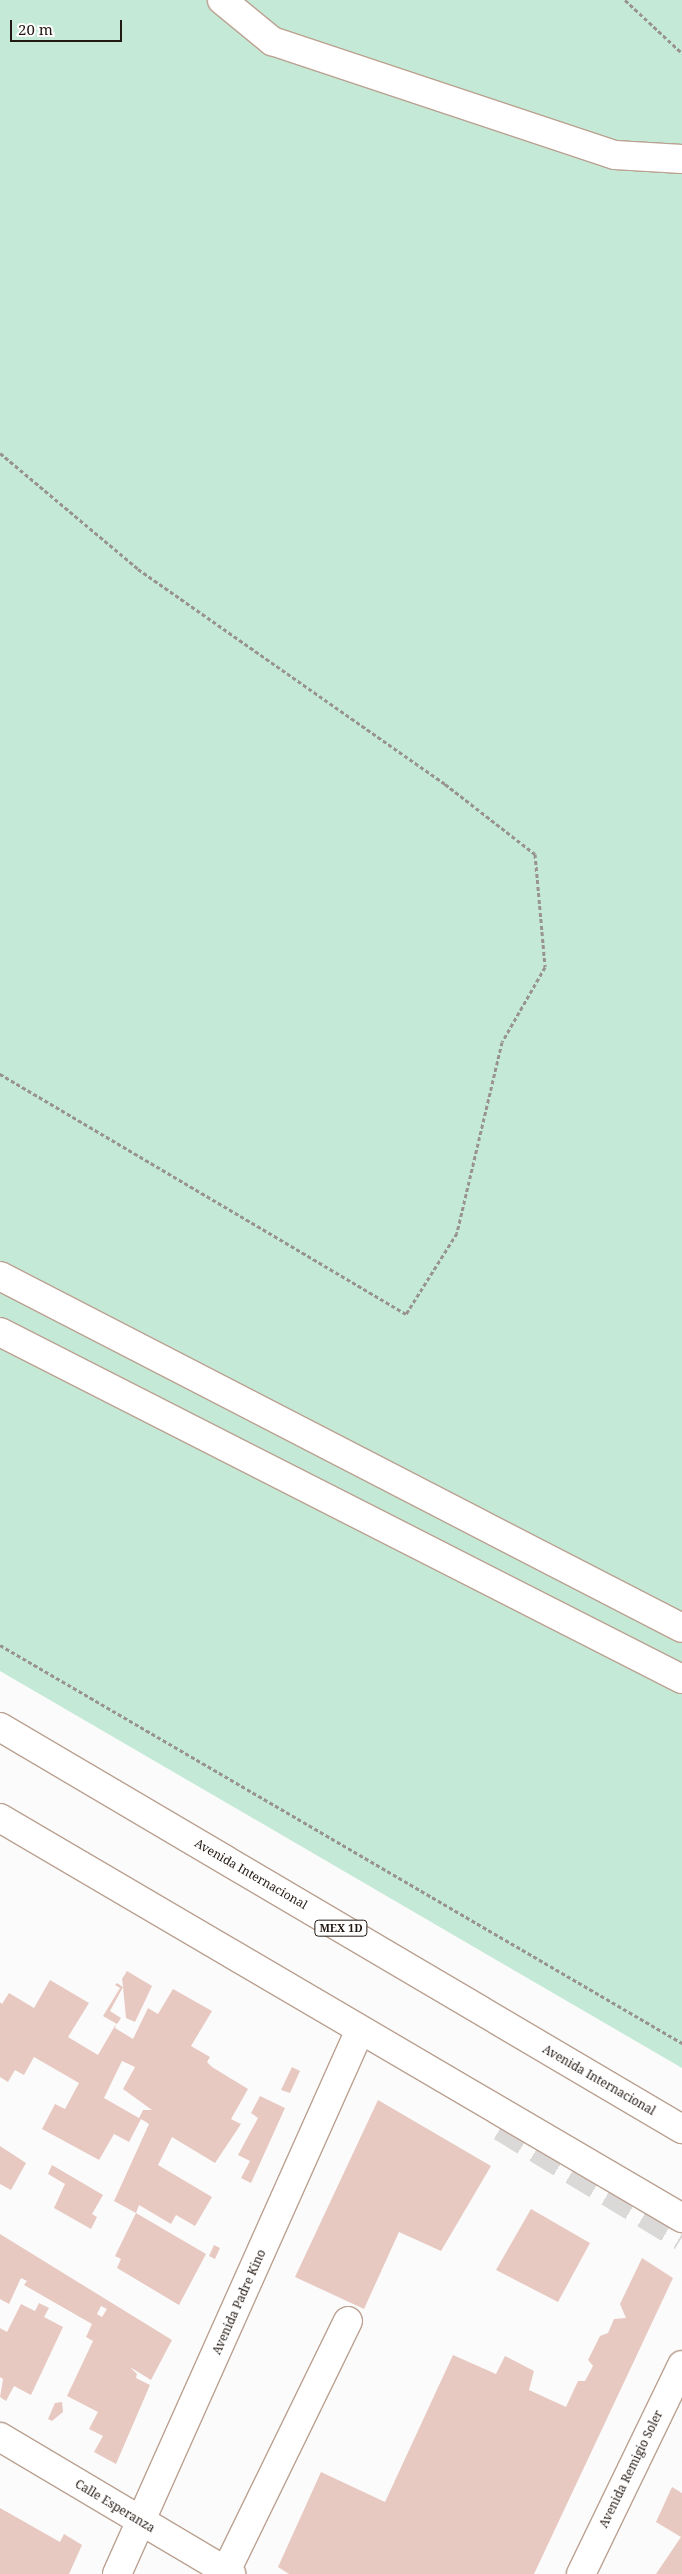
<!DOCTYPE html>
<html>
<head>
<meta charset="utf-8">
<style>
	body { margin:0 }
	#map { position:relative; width:682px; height:2574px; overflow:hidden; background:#fbfbfb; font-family:"Noto Serif",serif }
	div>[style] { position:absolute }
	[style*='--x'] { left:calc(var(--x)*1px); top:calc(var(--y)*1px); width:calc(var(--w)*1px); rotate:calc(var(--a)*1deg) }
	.green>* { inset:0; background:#c4ead7 }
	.building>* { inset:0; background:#e8c9c1 }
	.highway-tunnel>* { height:28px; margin-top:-14px; transform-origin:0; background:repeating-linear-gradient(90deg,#dbd9d8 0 28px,transparent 0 42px) }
	.path>* { height:3px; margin-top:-1.5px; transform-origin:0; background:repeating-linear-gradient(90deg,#989390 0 4px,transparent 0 6.5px) }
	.roads { filter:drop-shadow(1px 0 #bba191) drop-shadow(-1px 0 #bba191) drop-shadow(0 1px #bba191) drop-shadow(0 -1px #bba191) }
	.minor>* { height:28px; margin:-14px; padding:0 14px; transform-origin:14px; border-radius:14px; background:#fff }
	.highway>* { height:28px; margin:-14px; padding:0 14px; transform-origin:14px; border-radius:14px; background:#fff }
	span { translate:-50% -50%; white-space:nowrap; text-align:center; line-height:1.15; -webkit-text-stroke:4.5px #fff; paint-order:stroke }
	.shield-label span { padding:1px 4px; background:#fff; border:1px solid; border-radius:4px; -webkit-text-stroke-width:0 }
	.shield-label { font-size:11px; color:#231913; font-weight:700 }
	.street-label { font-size:12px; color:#231913 }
	.scale { position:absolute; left:10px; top:20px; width:112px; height:22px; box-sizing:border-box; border:2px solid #231913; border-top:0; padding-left:6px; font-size:15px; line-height:18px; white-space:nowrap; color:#231913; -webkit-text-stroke:4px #fff; paint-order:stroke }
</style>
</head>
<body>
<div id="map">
	<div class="green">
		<div style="clip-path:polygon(0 0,682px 0,682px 2068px,0 1671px)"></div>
	</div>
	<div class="building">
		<div style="clip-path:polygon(127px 1971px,152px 1986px,135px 2022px,126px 2018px,123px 1987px,110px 2011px,121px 2018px,117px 2024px,103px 2016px,120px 1988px,115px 1985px,117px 1983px,123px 1987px,122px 1979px)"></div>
		<div style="clip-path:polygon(evenodd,50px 1980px,89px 2003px,68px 2037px,98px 2055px,116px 2024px,115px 2028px,133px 2039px,148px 2008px,158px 2014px,173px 1989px,212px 2011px,191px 2046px,210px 2057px,207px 2062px,212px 2067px,248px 2089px,231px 2119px,241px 2124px,215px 2163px,172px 2137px,158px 2165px,212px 2197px,195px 2226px,176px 2215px,171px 2224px,139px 2205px,136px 2213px,114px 2201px,149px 2124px,141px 2119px,129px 2142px,114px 2134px,99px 2160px,42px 2129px,55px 2104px,65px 2109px,79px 2083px,34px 2057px,24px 2075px,15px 2070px,8px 2082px,0 2077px,0 2002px,2px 2004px,9px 1993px,34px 2008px,50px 1980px,122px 2061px,135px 2067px,123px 2089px,152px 2110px,143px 2110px,139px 2118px,104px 2098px,122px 2061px)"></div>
		<div style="clip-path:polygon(292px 2067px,300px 2071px,290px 2093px,281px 2090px)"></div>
		<div style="clip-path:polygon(260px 2096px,285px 2108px,251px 2183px,241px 2178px,250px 2161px,238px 2155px,258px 2118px,251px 2113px)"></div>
		<div style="clip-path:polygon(378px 2100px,491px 2166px,441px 2251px,399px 2232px,364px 2309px,295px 2277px)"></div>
		<div style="clip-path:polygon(0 2146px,26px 2163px,11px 2190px,0 2184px)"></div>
		<div style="clip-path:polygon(52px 2165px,103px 2195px,92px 2214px,97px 2217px,91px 2229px,54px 2208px,65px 2184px,48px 2174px)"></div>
		<div style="clip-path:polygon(531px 2209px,590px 2243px,558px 2302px,496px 2270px)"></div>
		<div style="clip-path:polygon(136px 2213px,206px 2254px,179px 2305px,117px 2268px,121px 2259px,115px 2256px)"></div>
		<div style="clip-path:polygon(evenodd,0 2234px,172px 2340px,151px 2380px,130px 2367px,137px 2374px,136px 2378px,150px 2385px,116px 2464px,94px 2452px,103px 2436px,89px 2429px,98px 2412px,67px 2396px,93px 2341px,86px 2337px,92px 2324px,24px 2285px,27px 2281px,21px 2278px,9px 2304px,0 2299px,0 2234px,101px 2306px,107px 2309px,102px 2317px,97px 2314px,101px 2306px)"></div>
		<div style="clip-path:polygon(214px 2245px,220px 2248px,215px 2259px,209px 2256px)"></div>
		<div style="clip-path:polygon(642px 2258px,673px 2278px,534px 2574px,289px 2574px,278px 2567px,321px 2472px,385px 2502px,453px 2355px,496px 2374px,505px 2356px,534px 2371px,529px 2390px,566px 2407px,578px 2381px,585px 2381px,593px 2366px,588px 2360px,600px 2336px,608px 2333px,614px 2319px,626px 2318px,620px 2304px)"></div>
		<div style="clip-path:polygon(39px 2303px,49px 2308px,44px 2317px,63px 2327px,31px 2395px,14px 2386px,6px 2401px,0 2397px,3px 2379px,0 2377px,0 2328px,7px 2332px,21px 2304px,35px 2311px)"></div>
		<div style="clip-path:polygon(62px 2402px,63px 2412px,52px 2421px,48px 2419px,55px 2403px)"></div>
		<div style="clip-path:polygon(672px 2487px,682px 2493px,682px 2574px,656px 2574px,681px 2537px,656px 2522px)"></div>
		<div style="clip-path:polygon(0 2508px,60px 2542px,64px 2534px,82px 2545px,69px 2574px,0 2574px)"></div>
	</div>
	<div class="highway-tunnel">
		<div style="--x:501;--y:2127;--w:212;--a:31.3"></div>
	</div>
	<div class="path">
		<div style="--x:625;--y:0;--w:78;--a:42.9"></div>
		<div style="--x:0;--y:453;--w:180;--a:40"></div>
		<div style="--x:138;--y:569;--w:375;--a:35"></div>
		<div style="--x:445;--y:784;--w:114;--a:37.9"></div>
		<div style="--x:535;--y:854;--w:113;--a:84.9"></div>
		<div style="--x:545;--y:967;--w:86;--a:119.8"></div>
		<div style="--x:502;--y:1042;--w:196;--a:103.3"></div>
		<div style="--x:457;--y:1233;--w:96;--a:122.2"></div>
		<div style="--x:406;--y:1314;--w:472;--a:-149.4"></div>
		<div style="--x:0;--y:1645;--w:790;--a:30.27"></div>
	</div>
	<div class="roads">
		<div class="minor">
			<div style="--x:222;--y:0;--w:65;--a:39.4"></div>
			<div style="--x:272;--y:41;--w:361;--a:18.4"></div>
			<div style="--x:615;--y:155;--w:67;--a:3.4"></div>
			<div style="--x:0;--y:1276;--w:767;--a:27.3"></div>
			<div style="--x:0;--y:1332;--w:765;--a:26.97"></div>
			<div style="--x:0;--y:2437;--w:269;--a:30.7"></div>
			<div style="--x:226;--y:2571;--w:278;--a:-64"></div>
			<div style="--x:117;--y:2574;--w:596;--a:-65.93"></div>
			<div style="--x:581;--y:2574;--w:232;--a:-64.2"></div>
		</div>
		<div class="highway">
			<div style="--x:0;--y:1727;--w:792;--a:30.52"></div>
			<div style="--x:0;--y:1818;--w:791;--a:30.39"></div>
		</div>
	</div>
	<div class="shield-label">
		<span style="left:341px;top:1928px">MEX 1D</span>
	</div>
	<div class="street-label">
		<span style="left:251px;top:1874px;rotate:30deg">Avenida Internacional</span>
		<span style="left:599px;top:2080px;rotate:30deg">Avenida Internacional</span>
		<span style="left:239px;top:2302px;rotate:-66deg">Avenida Padre Kino</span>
		<span style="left:631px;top:2469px;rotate:-64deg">Avenida Remigio Soler</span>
		<span style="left:115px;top:2506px;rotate:31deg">Calle Esperanza</span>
	</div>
	<div class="scale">20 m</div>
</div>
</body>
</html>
